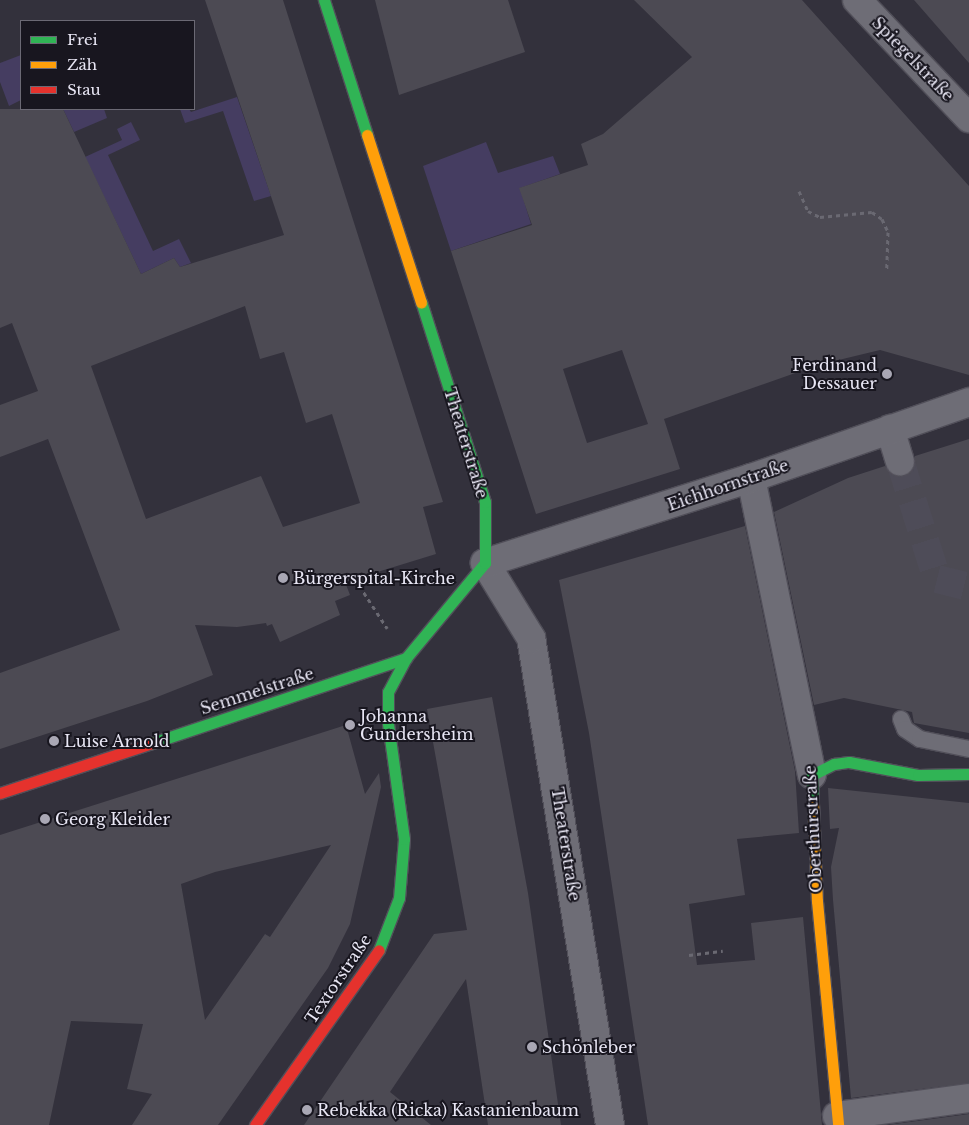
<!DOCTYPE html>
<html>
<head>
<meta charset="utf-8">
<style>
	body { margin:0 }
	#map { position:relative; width:969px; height:1125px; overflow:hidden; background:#33313c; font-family:"Libre Baskerville",serif }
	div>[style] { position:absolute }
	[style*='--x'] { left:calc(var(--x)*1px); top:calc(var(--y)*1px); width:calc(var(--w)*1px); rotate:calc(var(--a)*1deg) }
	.green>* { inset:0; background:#453d61 }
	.building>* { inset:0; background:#4c4a53 }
	.street-tunnel>* { height:28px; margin-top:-14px; transform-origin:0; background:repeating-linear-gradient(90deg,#4e4c58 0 28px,transparent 0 42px) }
	.path>* { height:3px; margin-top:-1.5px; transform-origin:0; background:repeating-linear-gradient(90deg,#6a6972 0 4px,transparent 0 8px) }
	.roads { filter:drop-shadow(1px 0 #514f59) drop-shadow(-1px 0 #514f59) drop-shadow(0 1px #514f59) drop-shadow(0 -1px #514f59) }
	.lane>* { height:16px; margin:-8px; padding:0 8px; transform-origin:8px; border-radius:8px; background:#6e6d76 }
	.street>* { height:28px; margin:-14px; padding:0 14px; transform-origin:14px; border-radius:14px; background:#6e6d76 }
	.fast>* { height:11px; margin:-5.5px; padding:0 5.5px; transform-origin:5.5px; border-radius:5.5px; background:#30b455 }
	.slow>* { height:11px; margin:-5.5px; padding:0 5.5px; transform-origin:5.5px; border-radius:5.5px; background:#ff9f0a }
	.jam>* { height:11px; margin:-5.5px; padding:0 5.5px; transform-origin:5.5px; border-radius:5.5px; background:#e5322d }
	.dots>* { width:14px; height:14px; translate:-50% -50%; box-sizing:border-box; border:2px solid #18161f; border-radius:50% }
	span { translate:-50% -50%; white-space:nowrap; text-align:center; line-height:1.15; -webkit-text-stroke:4px #18161f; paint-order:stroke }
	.street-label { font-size:16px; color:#e8e6f4 }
	.poi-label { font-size:16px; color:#e8e6f4 }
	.right { translate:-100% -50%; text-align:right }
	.left { translate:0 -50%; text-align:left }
	.legend { position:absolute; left:20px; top:20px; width:175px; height:90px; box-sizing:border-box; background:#18161f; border:1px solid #6b6974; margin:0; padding:6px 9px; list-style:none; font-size:15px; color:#e8e6f4 }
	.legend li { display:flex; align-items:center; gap:10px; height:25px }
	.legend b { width:25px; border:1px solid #6b6974 }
</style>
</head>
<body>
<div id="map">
	<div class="green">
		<div style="clip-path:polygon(21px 55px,21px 100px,9px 106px,0 82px,0 63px)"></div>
		<div style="clip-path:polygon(237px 97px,271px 196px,254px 201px,223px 111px,185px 123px,180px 109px,189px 109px,191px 112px)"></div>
		<div style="clip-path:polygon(63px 109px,104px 109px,107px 118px,74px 132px)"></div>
		<div style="clip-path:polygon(131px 122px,140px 140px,108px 155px,153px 251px,179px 239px,191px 263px,180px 267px,174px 258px,141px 274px,85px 157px,122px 140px,117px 129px)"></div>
		<div style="clip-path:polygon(486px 142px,498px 173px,553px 156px,560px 174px,520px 188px,531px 224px,451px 251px,423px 166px)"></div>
	</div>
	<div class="building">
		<div style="clip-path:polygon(evenodd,205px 0,283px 0,443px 502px,423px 507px,436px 554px,345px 582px,350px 595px,335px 601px,340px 615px,280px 642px,272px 624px,267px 626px,266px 623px,237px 627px,195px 625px,213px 675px,147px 701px,0 749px,0 673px,120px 630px,48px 439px,0 457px,0 405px,38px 391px,12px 323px,0 328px,0 109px,63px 109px,141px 274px,174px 258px,180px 267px,284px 235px,205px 0,245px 306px,260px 359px,284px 352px,306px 423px,332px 414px,360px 503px,283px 527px,261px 476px,146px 519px,91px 366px,245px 306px)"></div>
		<div style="clip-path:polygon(375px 0,508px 0,525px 52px,399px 95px)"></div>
		<div style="clip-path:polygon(evenodd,634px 0,802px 0,969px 186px,969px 375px,880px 350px,818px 365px,664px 419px,680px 469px,536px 514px,451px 251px,532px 225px,519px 188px,588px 165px,581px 144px,603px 134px,692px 57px,634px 0,622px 350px,648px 424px,587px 443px,563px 369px,622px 350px)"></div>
		<div style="clip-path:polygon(914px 0,969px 0,969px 63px)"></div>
		<div style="clip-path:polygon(969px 439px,969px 733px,914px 723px,912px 712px,844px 698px,814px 705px,774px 512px,848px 478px,885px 466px,896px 476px,905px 476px,915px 465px,915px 456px)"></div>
		<div style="clip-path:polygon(745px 526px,795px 771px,799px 833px,737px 839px,745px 895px,689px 904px,697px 965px,755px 960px,751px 923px,803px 917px,822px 1125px,648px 1125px,589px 733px,559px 580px)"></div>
		<div style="clip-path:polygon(492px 697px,528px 893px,561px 1125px,488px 1125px,466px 979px,390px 1092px,431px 1125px,304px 1125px,434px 934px,467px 930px,427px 709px)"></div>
		<div style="clip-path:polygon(evenodd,346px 725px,365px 794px,379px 773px,381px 787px,350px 924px,328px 968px,218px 1125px,132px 1125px,152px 1094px,127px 1089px,143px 1024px,71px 1021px,49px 1125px,0 1125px,0 835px,346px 725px,331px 845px,270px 937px,265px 934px,205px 1020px,181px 884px,215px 872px,331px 845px)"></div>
		<div style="clip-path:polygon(828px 788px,969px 803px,969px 1083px,851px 1098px,833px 900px,831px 867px,839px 828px,830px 829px)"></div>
		<div style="clip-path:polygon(969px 1114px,969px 1125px,887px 1125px)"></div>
	</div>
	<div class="street-tunnel">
		<div style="--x:900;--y:461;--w:124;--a:72.6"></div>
		<div style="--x:937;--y:579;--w:33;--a:14"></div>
	</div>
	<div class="path">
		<div style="--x:799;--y:191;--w:22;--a:66"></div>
		<div style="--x:808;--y:211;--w:13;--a:27"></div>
		<div style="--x:820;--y:217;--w:52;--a:-5.5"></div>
		<div style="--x:872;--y:212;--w:12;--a:35"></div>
		<div style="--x:882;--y:219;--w:14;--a:65"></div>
		<div style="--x:888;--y:232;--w:38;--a:92"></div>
		<div style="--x:355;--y:579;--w:59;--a:56.9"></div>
		<div style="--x:689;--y:955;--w:34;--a:-7"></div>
	</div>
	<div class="roads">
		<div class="lane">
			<div style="--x:901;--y:719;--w:11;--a:68"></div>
			<div style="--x:905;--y:729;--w:18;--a:34"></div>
			<div style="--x:920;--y:739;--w:50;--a:11.5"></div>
		</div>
		<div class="street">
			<div style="--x:857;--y:0;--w:163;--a:46.5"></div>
			<div style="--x:890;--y:429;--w:34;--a:73"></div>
			<div style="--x:751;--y:478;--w:303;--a:78.4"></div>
			<div style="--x:837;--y:1116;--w:133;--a:-7.8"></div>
			<div style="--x:610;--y:1125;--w:493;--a:-99.2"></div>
			<div style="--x:531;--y:638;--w:88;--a:-121.5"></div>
			<div style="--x:485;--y:563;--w:279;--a:-17.7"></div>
			<div style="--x:751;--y:478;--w:231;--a:-19.2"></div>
		</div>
		<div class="fast">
			<div style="--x:324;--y:0;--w:142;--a:72.3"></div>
			<div style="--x:152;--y:743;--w:268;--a:-18.5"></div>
			<div style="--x:406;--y:658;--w:124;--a:-50.3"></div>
			<div style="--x:485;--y:563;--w:61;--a:-90"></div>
			<div style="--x:485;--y:502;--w:210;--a:-107.7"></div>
			<div style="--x:813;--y:803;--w:28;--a:-92"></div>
			<div style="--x:812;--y:775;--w:25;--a:-27"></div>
			<div style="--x:834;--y:764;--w:15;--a:-8"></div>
			<div style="--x:849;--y:762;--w:70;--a:10.7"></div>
			<div style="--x:918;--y:775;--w:51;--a:-1.1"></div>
			<div style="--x:379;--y:950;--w:56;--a:-69"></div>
			<div style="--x:399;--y:898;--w:59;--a:-85.2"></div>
			<div style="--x:404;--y:839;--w:117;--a:-97.9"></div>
			<div style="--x:388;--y:723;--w:31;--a:-90"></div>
			<div style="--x:388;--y:692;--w:38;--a:-62"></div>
		</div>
		<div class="slow">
			<div style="--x:367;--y:135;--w:176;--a:72.1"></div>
			<div style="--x:813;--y:803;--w:98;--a:87.7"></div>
			<div style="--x:817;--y:901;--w:225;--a:84.6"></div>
		</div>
		<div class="jam">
			<div style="--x:0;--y:793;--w:160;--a:-18.2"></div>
			<div style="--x:255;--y:1125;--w:214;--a:-54.7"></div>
		</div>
	</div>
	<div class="dots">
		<div style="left:887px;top:374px;background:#a9a7b4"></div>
		<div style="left:283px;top:578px;background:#a9a7b4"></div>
		<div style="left:350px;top:725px;background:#a9a7b4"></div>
		<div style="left:54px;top:741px;background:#a9a7b4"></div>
		<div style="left:45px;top:819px;background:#a9a7b4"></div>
		<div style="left:532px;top:1047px;background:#a9a7b4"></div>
		<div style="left:307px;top:1110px;background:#a9a7b4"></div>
	</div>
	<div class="street-label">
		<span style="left:913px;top:59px;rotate:46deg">Spiegelstraße</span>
		<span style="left:466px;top:443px;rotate:73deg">Theaterstraße</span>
		<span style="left:728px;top:485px;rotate:-19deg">Eichhornstraße</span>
		<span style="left:257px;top:691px;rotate:-18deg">Semmelstraße</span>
		<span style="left:813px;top:829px;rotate:-93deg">Oberthürstraße</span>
		<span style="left:566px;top:844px;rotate:81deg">Theaterstraße</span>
		<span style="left:338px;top:979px;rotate:-56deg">Textorstraße</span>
	</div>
	<div class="poi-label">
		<span class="right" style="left:877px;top:374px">Ferdinand<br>Dessauer</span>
		<span class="left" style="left:293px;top:578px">Bürgerspital-Kirche</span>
		<span class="left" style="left:360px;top:725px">Johanna<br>Gundersheim</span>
		<span class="left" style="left:64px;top:741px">Luise Arnold</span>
		<span class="left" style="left:55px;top:819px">Georg Kleider</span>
		<span class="left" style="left:542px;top:1047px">Schönleber</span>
		<span class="left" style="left:317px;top:1110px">Rebekka (Ricka) Kastanienbaum</span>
	</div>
	<ul class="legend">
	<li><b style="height:6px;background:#30b455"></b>Frei</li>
	<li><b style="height:6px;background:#ff9f0a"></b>Zäh</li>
	<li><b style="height:6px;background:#e5322d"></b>Stau</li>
	</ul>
</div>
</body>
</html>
